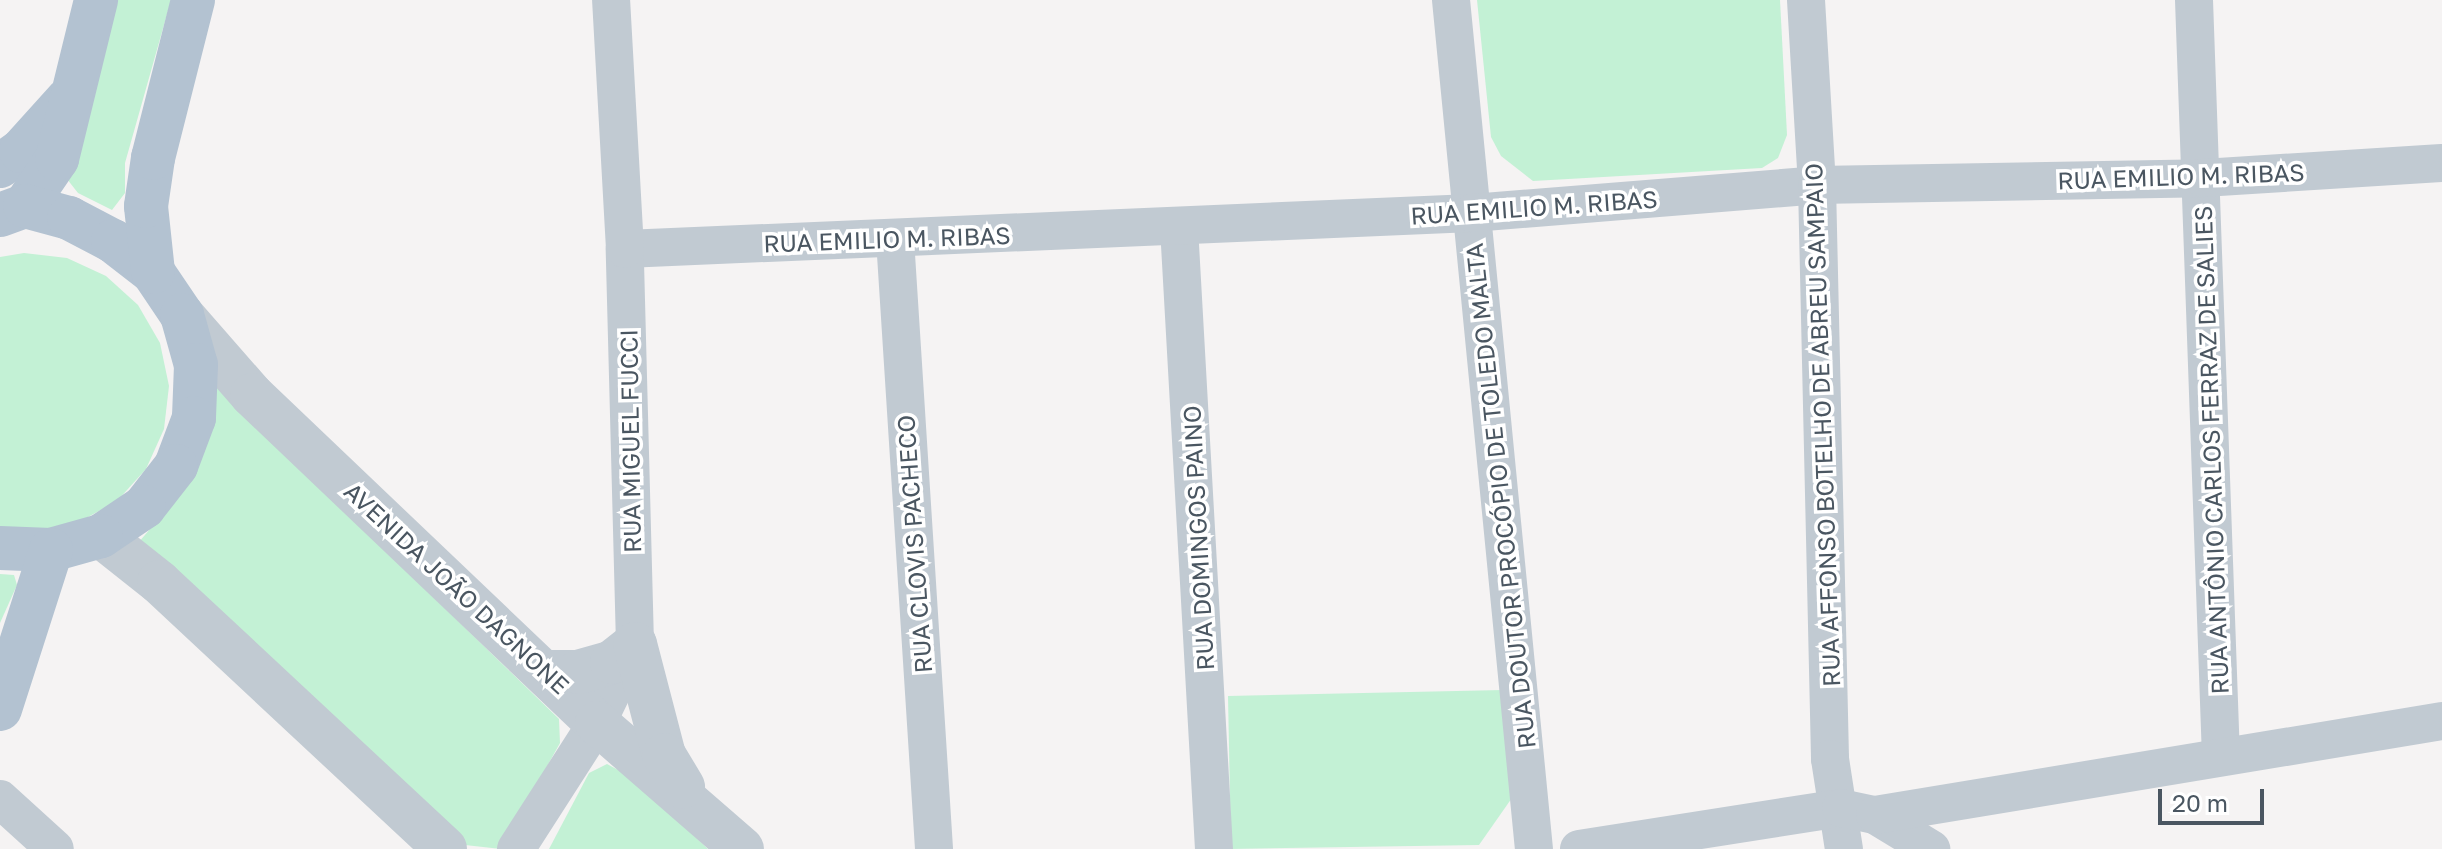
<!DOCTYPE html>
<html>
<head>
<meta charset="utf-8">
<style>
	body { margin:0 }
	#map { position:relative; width:2442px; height:849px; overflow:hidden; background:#f5f3f3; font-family:"Golos Text",sans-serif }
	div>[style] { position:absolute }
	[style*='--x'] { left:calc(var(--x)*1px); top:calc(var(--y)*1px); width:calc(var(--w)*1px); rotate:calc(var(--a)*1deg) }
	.green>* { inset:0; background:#c3f1d5 }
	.minor>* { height:38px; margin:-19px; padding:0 19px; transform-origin:19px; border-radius:19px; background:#c1cad2 }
	.tertiary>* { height:44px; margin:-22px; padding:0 22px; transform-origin:22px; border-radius:22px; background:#c1cad2 }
	.primary>* { height:44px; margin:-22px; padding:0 22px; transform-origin:22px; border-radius:22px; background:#b3c2d1 }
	span { translate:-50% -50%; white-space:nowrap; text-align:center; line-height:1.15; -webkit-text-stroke:7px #fff; paint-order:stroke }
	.street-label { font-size:24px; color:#4a5661 }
	.scale { position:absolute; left:2158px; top:789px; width:106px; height:36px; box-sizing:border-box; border:4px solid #4a5661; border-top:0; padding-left:10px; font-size:24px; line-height:28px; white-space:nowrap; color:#4a5661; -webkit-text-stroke:6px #fff; paint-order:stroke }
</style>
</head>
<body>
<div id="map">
	<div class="green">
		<div style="clip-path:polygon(118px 0,171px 0,125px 163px,125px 193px,112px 210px,78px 193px,67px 179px)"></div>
		<div style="clip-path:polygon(1477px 0,1780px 0,1787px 135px,1778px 158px,1762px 168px,1533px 181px,1501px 156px,1491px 137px)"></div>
		<div style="clip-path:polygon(24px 253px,67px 258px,106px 276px,138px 305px,160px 343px,169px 386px,164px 429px,146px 469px,117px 501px,79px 522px,37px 531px,0 527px,0 257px)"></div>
		<div style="clip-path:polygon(216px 386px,559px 719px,560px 743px,501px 849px,465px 845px,138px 543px,184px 490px)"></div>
		<div style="clip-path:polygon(0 574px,14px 575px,17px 585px,0 623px)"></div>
		<div style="clip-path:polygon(1503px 690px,1514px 795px,1479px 845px,1231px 849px,1228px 696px)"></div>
		<div style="clip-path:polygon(607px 764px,633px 778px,708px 849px,549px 849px,589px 773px)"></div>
	</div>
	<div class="minor">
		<div style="--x:1451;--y:0;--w:853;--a:84.42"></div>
		<div style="--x:1806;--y:0;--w:185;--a:86.6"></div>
		<div style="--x:1817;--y:185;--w:574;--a:88.7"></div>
		<div style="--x:1830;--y:759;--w:91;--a:81.2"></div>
		<div style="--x:2194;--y:0;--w:757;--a:87.96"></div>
		<div style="--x:1179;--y:227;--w:623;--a:86.78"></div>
		<div style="--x:895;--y:239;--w:611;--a:86.34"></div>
		<div style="--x:625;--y:249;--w:848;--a:-2.43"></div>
		<div style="--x:1472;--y:213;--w:346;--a:-4.6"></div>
		<div style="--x:1817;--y:185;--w:386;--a:-1"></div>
		<div style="--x:2203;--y:178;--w:239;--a:-3.6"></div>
		<div style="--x:0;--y:799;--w:74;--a:42.3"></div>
		<div style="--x:1875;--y:815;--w:66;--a:31.3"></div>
		<div style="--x:516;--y:849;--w:150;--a:-57.3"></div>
		<div style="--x:597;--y:723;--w:88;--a:-64.3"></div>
		<div style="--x:635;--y:644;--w:395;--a:-91.5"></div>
		<div style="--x:625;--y:249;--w:249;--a:-93.2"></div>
		<div style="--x:1579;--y:849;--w:265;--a:-8.9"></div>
		<div style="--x:1841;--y:808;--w:35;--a:12"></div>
		<div style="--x:1875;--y:815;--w:575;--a:-9.41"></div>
	</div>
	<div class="tertiary">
		<div style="--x:182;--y:315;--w:106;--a:48.8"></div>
		<div style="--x:252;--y:395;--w:476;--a:43.6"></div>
		<div style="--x:597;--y:723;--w:192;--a:41"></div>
		<div style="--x:101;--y:536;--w:74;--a:38.4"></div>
		<div style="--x:159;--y:582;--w:391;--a:43"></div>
		<div style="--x:549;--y:672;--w:29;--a:0"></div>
		<div style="--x:578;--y:672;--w:35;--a:-16"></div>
		<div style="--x:612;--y:662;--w:29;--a:-38"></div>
		<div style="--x:635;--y:644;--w:115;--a:75.4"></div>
		<div style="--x:664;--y:755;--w:37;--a:59"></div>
	</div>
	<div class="primary">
		<div style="--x:0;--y:166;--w:26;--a:-36"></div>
		<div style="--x:21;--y:151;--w:70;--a:-47.9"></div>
		<div style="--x:25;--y:206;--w:57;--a:-55.8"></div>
		<div style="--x:57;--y:159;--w:164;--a:-76.2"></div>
		<div style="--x:0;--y:215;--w:27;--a:-20"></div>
		<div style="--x:25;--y:206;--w:46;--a:15.3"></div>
		<div style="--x:69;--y:218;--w:50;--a:27.6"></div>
		<div style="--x:113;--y:241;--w:51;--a:37.8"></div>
		<div style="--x:153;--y:272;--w:52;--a:56"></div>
		<div style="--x:182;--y:315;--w:52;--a:74.4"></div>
		<div style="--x:196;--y:365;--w:53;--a:92.2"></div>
		<div style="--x:194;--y:418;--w:51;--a:110.6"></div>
		<div style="--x:176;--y:466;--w:52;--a:128"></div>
		<div style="--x:144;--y:507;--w:52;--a:146"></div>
		<div style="--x:101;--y:536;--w:52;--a:164.4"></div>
		<div style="--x:51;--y:550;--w:51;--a:-177.8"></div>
		<div style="--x:153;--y:272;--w:66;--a:-96.1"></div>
		<div style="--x:146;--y:206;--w:49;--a:-81.7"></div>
		<div style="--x:153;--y:158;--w:163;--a:-75.8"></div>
		<div style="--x:0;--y:709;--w:167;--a:-72.2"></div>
	</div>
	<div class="street-label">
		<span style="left:2181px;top:176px;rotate:-2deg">RUA EMILIO M. RIBAS</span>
		<span style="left:1534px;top:207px;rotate:-4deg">RUA EMILIO M. RIBAS</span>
		<span style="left:887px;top:239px;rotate:-2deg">RUA EMILIO M. RIBAS</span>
		<span style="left:1822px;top:425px;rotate:-92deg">RUA AFFONSO BOTELHO DE ABREU SAMPAIO</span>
		<span style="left:630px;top:441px;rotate:-91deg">RUA MIGUEL FUCCI</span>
		<span style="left:2211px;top:450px;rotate:-92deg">RUA ANTÔNIO CARLOS FERRAZ DE SALIES</span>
		<span style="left:1500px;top:496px;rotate:-96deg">RUA DOUTOR PROCÓPIO DE TOLEDO MALTA</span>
		<span style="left:1198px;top:538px;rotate:-93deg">RUA DOMINGOS PAINO</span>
		<span style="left:914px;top:544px;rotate:-94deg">RUA CLOVIS PACHECO</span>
		<span style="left:457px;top:588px;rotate:43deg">AVENIDA JOÃO DAGNONE</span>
	</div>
	<div class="scale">20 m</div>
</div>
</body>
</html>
